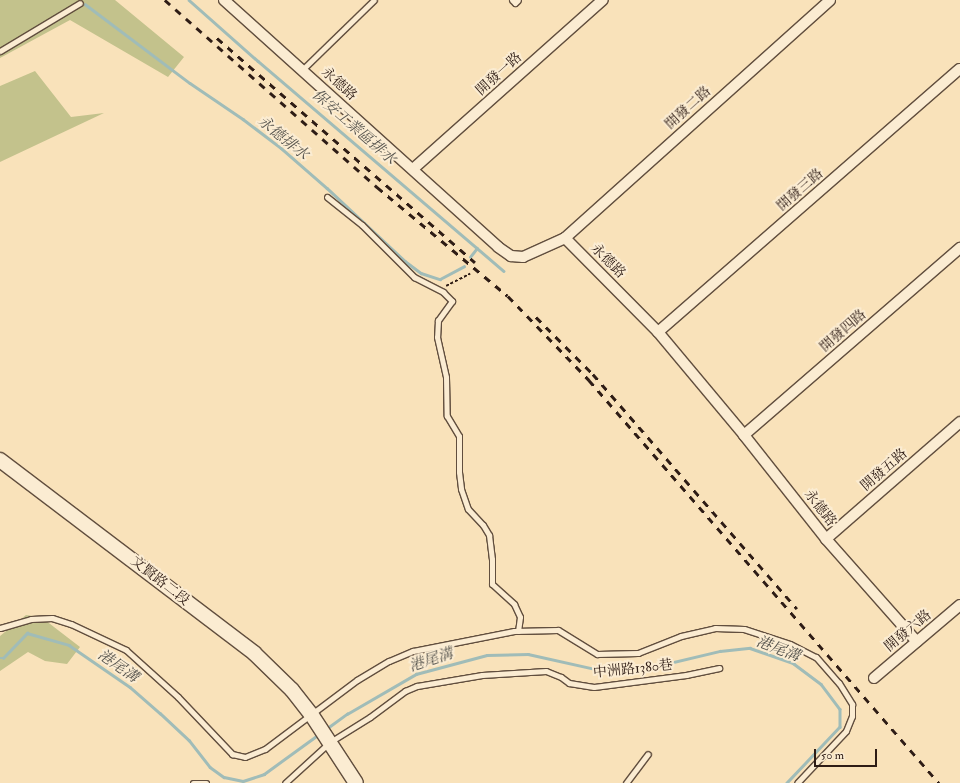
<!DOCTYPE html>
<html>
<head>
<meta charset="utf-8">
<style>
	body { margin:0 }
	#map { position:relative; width:960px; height:783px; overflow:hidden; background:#f9e2ba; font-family:"IM FELL Double Pica","Noto Serif TC",serif }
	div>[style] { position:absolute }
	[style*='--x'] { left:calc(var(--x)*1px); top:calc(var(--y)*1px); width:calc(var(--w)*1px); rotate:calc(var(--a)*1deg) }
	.green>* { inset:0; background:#c3c28c }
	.stream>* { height:2.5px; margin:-1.25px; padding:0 1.25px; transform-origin:1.25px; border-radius:1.25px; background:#a0bcb8 }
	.path>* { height:1.5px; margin-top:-0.75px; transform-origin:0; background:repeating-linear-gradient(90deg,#2e1c15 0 3px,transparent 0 5px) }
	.roads { filter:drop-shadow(1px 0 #614e3e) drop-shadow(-1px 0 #614e3e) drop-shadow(0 1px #614e3e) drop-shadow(0 -1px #614e3e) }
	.lane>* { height:5px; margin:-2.5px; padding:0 2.5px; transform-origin:2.5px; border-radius:2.5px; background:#fbecd2 }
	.street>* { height:10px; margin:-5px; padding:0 5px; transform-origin:5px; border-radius:5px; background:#fbecd2 }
	.secondary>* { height:14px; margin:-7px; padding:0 7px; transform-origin:7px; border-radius:7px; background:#fbecd2 }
	.rail>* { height:2.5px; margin-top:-1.25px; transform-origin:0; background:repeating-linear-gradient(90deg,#2e1c15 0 7px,transparent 0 14px) }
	span { translate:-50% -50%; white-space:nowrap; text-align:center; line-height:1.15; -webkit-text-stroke:4px #fbecd2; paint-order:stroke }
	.street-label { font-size:14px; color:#2e1c15 }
	.water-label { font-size:15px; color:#56544e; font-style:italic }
	.scale { position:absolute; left:814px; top:749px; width:63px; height:18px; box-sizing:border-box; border:2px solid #2e1c15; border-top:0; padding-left:5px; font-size:12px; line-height:14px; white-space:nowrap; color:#2e1c15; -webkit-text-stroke:3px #fbecd2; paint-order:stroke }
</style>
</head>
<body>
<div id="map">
	<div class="green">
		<div style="clip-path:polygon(0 0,115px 0,184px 57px,168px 77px,70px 20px,0 58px)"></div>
		<div style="clip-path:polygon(35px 71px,71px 117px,104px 113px,0 162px,0 86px)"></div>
		<div style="clip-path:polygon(26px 615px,41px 617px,80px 647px,67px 664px,45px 661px,28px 652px,0 671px,0 636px)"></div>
	</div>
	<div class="stream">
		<div style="--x:189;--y:0;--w:92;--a:41.5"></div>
		<div style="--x:258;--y:61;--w:323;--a:40.5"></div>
		<div style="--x:85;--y:4;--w:131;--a:37"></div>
		<div style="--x:190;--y:83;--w:64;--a:34.2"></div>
		<div style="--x:243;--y:119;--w:48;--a:37.3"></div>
		<div style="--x:281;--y:148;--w:61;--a:41"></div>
		<div style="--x:327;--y:188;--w:107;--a:43.1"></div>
		<div style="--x:405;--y:261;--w:20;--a:37"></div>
		<div style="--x:421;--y:273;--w:20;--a:18"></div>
		<div style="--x:440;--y:279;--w:27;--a:-28"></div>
		<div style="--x:470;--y:257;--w:11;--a:-52"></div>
		<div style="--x:0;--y:658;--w:3;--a:0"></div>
		<div style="--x:3;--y:658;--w:35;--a:-46"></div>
		<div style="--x:27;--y:633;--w:44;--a:15.9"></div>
		<div style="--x:69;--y:645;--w:74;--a:34.5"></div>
		<div style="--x:130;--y:687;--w:40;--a:41"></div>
		<div style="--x:160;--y:713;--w:40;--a:43"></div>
		<div style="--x:189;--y:740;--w:34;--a:52"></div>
		<div style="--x:210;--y:767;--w:17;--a:36"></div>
		<div style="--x:224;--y:777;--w:19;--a:12"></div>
		<div style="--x:243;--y:781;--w:22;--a:-18"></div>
		<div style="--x:264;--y:774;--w:68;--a:-36"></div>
		<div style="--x:326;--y:729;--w:26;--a:-36"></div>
		<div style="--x:347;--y:714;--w:80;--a:-30.1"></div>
		<div style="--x:416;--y:674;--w:73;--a:-15"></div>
		<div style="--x:487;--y:655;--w:41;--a:-1.4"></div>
		<div style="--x:528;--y:654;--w:69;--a:12.6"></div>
		<div style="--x:595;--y:669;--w:45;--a:1.3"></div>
		<div style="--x:640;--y:670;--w:82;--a:-13.4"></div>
		<div style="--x:720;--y:651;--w:30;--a:-6"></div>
		<div style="--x:750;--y:648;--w:46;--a:19.2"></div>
		<div style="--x:793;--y:663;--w:35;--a:37"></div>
		<div style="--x:821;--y:684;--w:31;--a:53"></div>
		<div style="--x:840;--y:709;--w:18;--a:90"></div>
		<div style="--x:840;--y:727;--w:77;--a:133.4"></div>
	</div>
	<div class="path">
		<div style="--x:446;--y:286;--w:27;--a:-27"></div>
	</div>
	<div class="roads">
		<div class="lane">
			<div style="--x:512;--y:0;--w:4;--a:45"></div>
			<div style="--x:515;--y:3;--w:4;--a:-45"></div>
			<div style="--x:0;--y:51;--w:93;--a:-31"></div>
			<div style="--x:302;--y:70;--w:100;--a:-44.2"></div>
			<div style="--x:327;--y:197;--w:45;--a:38.7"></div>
			<div style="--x:362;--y:225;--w:74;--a:45"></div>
			<div style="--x:414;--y:277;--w:33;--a:27"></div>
			<div style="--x:443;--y:292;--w:13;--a:45"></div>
			<div style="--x:452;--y:301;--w:24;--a:126"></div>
			<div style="--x:438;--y:320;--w:17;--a:93"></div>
			<div style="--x:437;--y:337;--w:41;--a:77.3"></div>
			<div style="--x:446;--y:377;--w:39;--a:89"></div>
			<div style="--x:447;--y:416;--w:23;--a:59"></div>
			<div style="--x:459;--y:436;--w:36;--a:90"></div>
			<div style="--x:459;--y:472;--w:17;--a:83"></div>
			<div style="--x:461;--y:489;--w:21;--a:71"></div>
			<div style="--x:468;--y:509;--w:22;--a:47"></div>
			<div style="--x:483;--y:525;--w:12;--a:59"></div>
			<div style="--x:489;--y:535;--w:24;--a:83"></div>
			<div style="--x:492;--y:559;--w:25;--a:90"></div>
			<div style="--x:492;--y:584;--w:30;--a:42"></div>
			<div style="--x:514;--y:604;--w:14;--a:65"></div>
			<div style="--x:520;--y:617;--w:14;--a:98"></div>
			<div style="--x:0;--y:628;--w:32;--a:-16"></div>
			<div style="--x:31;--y:619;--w:21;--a:-3"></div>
			<div style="--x:52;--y:618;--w:20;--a:18"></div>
			<div style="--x:71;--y:624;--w:61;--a:25.3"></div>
			<div style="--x:126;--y:650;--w:70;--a:42.1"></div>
			<div style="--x:178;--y:697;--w:79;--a:46.5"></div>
			<div style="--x:232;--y:754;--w:13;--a:13"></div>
			<div style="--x:245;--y:757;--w:22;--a:-22"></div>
			<div style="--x:265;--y:749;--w:115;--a:-36.9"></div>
			<div style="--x:357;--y:680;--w:37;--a:-31"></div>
			<div style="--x:389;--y:661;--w:26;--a:-23"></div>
			<div style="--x:413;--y:651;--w:103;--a:-11.2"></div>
			<div style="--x:514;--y:631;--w:44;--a:-1.3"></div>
			<div style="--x:558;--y:630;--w:46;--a:31.6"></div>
			<div style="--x:597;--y:654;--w:41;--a:-1.4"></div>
			<div style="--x:638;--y:653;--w:46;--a:-21.6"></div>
			<div style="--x:681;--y:636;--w:35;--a:-13"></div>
			<div style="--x:715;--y:628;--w:29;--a:2"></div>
			<div style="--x:744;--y:629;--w:48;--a:18.1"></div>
			<div style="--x:790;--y:644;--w:29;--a:27"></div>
			<div style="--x:816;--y:657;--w:35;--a:49"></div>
			<div style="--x:839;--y:683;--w:25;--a:58"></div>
			<div style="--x:852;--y:704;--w:12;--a:90"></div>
			<div style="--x:852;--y:716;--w:16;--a:112"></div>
			<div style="--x:846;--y:731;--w:71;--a:133.3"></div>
			<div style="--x:193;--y:783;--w:13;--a:0"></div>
			<div style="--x:285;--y:783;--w:61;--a:-42.3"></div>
			<div style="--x:330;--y:742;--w:47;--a:-32"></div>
			<div style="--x:370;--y:717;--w:44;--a:-36.6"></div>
			<div style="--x:405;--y:691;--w:13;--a:-23"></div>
			<div style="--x:417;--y:686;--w:66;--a:-9.6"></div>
			<div style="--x:482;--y:675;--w:64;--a:-3.6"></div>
			<div style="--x:546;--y:671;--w:16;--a:22"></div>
			<div style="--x:561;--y:677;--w:10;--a:37"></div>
			<div style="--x:569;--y:683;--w:25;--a:9"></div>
			<div style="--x:594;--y:687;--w:93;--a:-7.4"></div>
			<div style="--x:686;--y:675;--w:34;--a:-12"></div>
			<div style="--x:626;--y:783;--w:36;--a:-53"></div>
		</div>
		<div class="street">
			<div style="--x:224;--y:0;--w:369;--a:42"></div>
			<div style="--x:498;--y:247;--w:16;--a:35"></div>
			<div style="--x:511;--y:256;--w:12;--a:5"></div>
			<div style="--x:523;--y:257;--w:46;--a:-24.3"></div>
			<div style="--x:565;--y:238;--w:132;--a:45.3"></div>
			<div style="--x:658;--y:332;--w:134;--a:50.1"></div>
			<div style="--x:744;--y:435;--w:132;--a:51.7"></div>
			<div style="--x:826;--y:539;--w:137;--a:48.5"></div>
			<div style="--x:413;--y:169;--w:254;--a:-41.7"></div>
			<div style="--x:565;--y:238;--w:356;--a:-41.9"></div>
			<div style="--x:658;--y:332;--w:400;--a:-41.1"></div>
			<div style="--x:744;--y:435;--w:286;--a:-40.9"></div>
			<div style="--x:826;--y:539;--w:178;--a:-41.1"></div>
			<div style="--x:874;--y:678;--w:113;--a:-40.3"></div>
		</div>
		<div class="secondary">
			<div style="--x:0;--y:460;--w:319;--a:37.2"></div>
			<div style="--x:254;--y:653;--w:53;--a:44.2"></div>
			<div style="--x:292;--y:690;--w:31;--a:52"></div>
			<div style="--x:311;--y:714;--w:82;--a:56.9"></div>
		</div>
	</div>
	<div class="rail">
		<div style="--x:165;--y:0;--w:283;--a:41.4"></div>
		<div style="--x:377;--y:187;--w:170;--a:39.8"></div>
		<div style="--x:508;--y:296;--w:117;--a:46"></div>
		<div style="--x:589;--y:380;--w:534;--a:49.03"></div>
		<div style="--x:217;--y:38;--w:342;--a:41"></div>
		<div style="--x:536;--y:317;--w:81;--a:45"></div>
		<div style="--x:593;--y:374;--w:311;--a:49"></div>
	</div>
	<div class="street-label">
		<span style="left:499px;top:74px;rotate:-42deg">開發一路</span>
		<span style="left:339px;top:84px;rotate:42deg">永德路</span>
		<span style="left:688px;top:108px;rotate:-42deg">開發二路</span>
		<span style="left:800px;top:190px;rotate:-41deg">開發三路</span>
		<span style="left:608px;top:261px;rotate:45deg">永德路</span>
		<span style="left:843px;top:331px;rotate:-41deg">開發四路</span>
		<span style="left:884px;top:470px;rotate:-41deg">開發五路</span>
		<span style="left:820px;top:508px;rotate:52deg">永德路</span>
		<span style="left:160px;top:581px;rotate:38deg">文賢路二段</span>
		<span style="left:908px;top:631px;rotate:-40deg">開發六路</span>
		<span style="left:633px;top:669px;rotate:-6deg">中洲路1380巷</span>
	</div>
	<div class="water-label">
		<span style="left:354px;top:127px;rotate:41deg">保安工業區排水</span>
		<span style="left:283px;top:138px;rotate:39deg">永德排水</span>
		<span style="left:778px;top:649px;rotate:21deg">港尾溝</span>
		<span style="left:431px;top:660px;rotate:-18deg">港尾溝</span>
		<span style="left:118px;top:666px;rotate:35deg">港尾溝</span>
	</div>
	<div class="scale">50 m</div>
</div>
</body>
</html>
